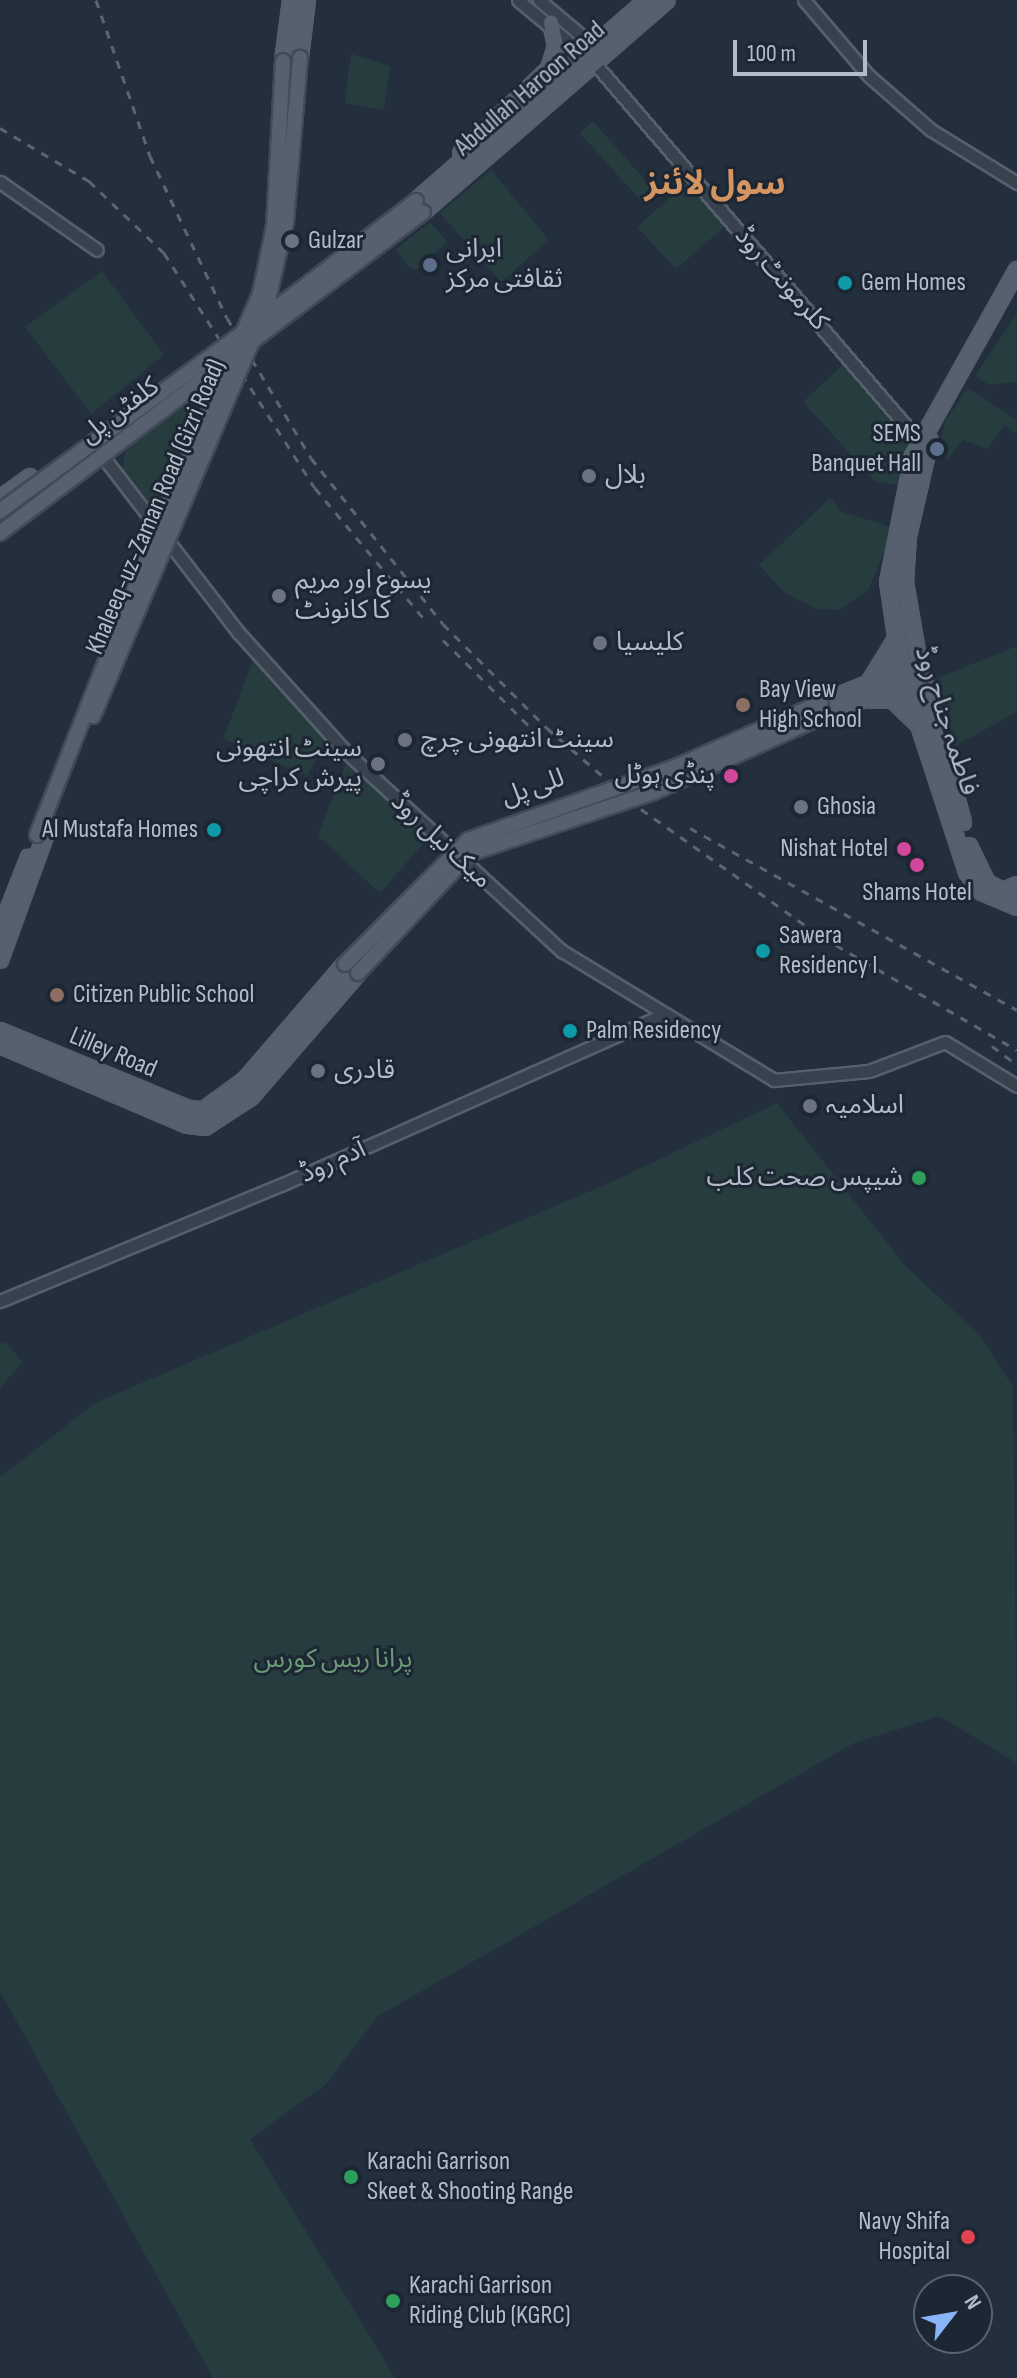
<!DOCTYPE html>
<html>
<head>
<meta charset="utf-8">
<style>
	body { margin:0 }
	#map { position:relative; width:1017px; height:2378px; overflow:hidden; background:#242f3e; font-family:"Sofia Sans Condensed","Noto Sans Arabic",sans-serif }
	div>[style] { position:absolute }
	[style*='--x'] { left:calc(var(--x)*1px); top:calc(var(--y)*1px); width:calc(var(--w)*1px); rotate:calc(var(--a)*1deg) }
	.green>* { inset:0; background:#263c3f }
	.roads { filter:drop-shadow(2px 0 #565f6c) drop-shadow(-2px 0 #565f6c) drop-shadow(0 2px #565f6c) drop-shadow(0 -2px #565f6c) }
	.minor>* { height:11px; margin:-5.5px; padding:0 5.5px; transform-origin:5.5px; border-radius:5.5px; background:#38414e }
	.major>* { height:14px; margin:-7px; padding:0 7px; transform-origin:7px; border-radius:7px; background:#56606e }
	.rail>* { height:3px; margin-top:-1.5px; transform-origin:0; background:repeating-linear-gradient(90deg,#5a6575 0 8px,transparent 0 16px) }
	.bridges { filter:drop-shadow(2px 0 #414a57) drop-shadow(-2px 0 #414a57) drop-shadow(0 2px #414a57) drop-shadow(0 -2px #414a57) }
	.major-bridge>* { height:14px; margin:-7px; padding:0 7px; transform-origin:7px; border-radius:7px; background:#56606e }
	.dots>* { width:22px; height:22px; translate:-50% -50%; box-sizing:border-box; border:4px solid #1d2633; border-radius:50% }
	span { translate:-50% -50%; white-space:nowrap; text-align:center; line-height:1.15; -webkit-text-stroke:6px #1d2633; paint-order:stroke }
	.street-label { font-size:26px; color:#b4bcc9 }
	.poi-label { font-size:26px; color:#b4bcc9 }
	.left { translate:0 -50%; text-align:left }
	.right { translate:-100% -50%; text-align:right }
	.park-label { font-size:26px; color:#6b9a76 }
	.district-label { font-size:34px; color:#d59563; font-weight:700 }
	.north { position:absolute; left:913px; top:2274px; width:80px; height:80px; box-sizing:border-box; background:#1d2633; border:2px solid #59626f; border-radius:50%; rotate:59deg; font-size:22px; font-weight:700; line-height:32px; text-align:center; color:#b4bcc9 }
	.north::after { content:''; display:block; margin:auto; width:28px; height:36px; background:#8ab4f8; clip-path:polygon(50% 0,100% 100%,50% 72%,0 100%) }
	.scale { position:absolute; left:733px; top:40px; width:134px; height:36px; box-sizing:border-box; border:4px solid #b4bcc9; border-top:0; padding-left:10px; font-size:24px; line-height:28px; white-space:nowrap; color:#b4bcc9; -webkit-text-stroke:6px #1d2633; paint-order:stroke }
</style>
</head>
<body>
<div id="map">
	<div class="green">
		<div style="clip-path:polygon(351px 54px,390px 66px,384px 110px,345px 103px)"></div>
		<div style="clip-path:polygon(593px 121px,651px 187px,639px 199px,580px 133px)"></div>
		<div style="clip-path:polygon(491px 170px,549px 240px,501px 282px,440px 213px)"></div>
		<div style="clip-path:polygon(693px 177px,731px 221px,676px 269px,637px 227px)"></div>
		<div style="clip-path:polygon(430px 222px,448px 242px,417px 269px,409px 267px,395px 250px)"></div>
		<div style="clip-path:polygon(102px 271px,164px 355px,91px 414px,25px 327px)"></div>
		<div style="clip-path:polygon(1017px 313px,1017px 382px,989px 385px,975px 376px)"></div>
		<div style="clip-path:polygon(849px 359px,920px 442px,903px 486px,875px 481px,803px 402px)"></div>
		<div style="clip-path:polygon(968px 388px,1017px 421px,1017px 434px,1004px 425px,988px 449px,963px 440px,947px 460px,937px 451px,946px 420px)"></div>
		<div style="clip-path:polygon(183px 407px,195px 418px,154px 511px,122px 471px,126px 449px)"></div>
		<div style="clip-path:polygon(830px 498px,842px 512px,895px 528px,868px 590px,839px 610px,816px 609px,785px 593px,759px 565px)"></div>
		<div style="clip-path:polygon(1017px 646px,1017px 712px,955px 746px,937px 678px)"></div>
		<div style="clip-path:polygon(254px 659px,326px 738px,308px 776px,223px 739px)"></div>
		<div style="clip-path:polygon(347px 761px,428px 838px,380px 893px,318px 836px)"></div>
		<div style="clip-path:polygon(777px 1103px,907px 1268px,980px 1335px,1013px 1387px,1017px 1763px,939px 1716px,854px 1743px,378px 2016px,325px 2085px,250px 2139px,395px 2378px,213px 2378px,0 1991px,0 1477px,97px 1402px,616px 1180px)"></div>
		<div style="clip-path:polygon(6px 1342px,22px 1362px,0 1388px,0 1344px)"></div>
	</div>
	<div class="roads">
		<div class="minor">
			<div style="--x:518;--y:0;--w:87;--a:39.9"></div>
			<div style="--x:539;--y:0;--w:73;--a:40"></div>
			<div style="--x:804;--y:0;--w:100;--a:49.5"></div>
			<div style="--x:869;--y:76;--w:82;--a:41.1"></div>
			<div style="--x:931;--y:130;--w:101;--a:31.6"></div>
			<div style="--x:596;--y:65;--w:505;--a:49.34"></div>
			<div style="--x:0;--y:182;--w:118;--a:35"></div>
			<div style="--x:107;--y:462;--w:215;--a:52.4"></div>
			<div style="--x:238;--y:632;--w:161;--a:48"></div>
			<div style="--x:346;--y:752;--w:294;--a:42.7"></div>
			<div style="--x:562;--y:951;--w:248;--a:31.3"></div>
			<div style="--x:774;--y:1080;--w:95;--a:-5.4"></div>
			<div style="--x:869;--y:1071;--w:81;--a:-20.9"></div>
			<div style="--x:945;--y:1042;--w:84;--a:31.4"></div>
			<div style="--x:0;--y:1301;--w:306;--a:-22.5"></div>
			<div style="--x:283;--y:1184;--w:415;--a:-24"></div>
		</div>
		<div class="major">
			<div style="--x:300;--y:58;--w:58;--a:-83.1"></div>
			<div style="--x:283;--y:61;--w:62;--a:-82.5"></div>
			<div style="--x:461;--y:153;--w:122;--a:-43.7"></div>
			<div style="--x:549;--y:69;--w:24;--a:-73"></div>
			<div style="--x:556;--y:46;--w:24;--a:-102"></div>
			<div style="--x:416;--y:201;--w:306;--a:-41"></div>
			<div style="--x:423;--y:212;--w:323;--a:-41"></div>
			<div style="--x:1017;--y:270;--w:213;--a:119.2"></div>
			<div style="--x:913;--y:456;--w:128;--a:101.2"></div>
			<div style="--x:888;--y:582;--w:89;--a:81.6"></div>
			<div style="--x:901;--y:670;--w:213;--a:71.9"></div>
			<div style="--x:967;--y:872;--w:25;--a:53"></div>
			<div style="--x:982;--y:892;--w:38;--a:23"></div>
			<div style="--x:930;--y:441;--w:98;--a:103"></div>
			<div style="--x:908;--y:536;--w:46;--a:93.7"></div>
			<div style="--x:905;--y:582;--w:82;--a:80.2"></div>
			<div style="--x:919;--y:663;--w:165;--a:74.5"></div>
			<div style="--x:0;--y:499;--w:37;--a:-36"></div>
			<div style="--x:869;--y:683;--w:52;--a:-58.5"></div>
			<div style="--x:871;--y:700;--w:22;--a:0"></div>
			<div style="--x:893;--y:700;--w:32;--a:44"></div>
			<div style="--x:821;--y:703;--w:95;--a:-22.2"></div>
			<div style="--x:824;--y:716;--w:96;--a:-22.6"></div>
			<div style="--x:969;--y:846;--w:41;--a:64.1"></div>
			<div style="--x:987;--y:883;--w:18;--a:27"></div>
			<div style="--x:1003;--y:891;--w:15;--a:-23"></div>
			<div style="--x:0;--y:931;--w:79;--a:-68.6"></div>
			<div style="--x:0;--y:960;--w:140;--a:-70"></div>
			<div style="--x:0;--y:1031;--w:204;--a:22.5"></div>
			<div style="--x:188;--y:1109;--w:16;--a:4"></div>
			<div style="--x:204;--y:1110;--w:51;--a:-36.2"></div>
			<div style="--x:245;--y:1080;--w:153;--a:-49.2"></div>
			<div style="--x:0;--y:1045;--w:204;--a:23.1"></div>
			<div style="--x:188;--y:1125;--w:17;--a:7"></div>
			<div style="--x:205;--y:1127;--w:55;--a:-33.1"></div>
			<div style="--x:251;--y:1097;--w:164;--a:-49.2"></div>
		</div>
	</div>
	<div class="rail">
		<div style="--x:96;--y:0;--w:165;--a:70.9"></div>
		<div style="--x:150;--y:156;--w:179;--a:64.6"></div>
		<div style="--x:227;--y:318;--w:163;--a:59"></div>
		<div style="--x:311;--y:458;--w:212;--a:51.5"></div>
		<div style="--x:443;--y:624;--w:147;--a:45"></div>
		<div style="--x:547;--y:728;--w:124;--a:40.8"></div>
		<div style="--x:641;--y:809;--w:222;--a:35.3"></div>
		<div style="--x:822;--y:937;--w:225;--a:30.1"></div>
		<div style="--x:0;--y:128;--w:104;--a:30.8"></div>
		<div style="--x:89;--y:181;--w:104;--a:43.8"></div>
		<div style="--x:164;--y:253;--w:279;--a:57.3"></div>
		<div style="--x:315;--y:488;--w:170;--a:50.2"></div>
		<div style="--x:443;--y:640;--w:151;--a:45"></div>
		<div style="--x:690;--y:828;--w:374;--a:29.1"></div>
		<div style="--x:992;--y:1046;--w:31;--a:37"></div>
	</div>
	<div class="bridges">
		<div class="major-bridge">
			<div style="--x:262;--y:319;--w:194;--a:-37.5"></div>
			<div style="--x:254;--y:340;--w:212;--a:-37.1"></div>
			<div style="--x:0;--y:511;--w:304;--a:-36.3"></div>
			<div style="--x:0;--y:533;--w:295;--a:-37.1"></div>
			<div style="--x:93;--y:716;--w:442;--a:-67"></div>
			<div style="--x:266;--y:309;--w:89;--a:-77.1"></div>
			<div style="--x:286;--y:222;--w:165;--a:-85.1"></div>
			<div style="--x:37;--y:835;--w:343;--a:-68.4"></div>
			<div style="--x:163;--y:516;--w:242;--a:-66.4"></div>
			<div style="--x:260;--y:294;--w:69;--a:-78.4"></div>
			<div style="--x:274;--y:226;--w:165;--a:-86.9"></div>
			<div style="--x:345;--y:964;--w:175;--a:-45.2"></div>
			<div style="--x:468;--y:840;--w:219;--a:-19.4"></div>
			<div style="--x:675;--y:767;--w:159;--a:-23.7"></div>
			<div style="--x:358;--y:973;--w:163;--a:-47"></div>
			<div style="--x:469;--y:854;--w:195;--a:-18.5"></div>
			<div style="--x:654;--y:792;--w:186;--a:-24.1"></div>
		</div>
	</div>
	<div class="dots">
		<div style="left:292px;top:241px;background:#6b7280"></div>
		<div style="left:430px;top:265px;background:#5c6f8a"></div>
		<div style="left:845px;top:283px;background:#0f9aa8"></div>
		<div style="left:937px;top:449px;background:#5c6f8a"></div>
		<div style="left:589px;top:476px;background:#6b7280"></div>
		<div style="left:279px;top:596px;background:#6b7280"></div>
		<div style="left:600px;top:643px;background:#6b7280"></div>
		<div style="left:743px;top:705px;background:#8d6e63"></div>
		<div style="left:405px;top:740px;background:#6b7280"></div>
		<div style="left:378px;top:764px;background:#6b7280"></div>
		<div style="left:731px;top:776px;background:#d1479c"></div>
		<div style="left:801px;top:807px;background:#6b7280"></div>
		<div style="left:214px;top:830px;background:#0f9aa8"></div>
		<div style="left:904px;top:849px;background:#d1479c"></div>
		<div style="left:917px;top:865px;background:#d1479c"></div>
		<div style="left:763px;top:951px;background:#0f9aa8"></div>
		<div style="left:57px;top:995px;background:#8d6e63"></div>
		<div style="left:570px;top:1031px;background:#0f9aa8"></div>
		<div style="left:318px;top:1071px;background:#6b7280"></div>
		<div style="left:810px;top:1106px;background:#6b7280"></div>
		<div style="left:919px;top:1178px;background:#2e9e5b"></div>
		<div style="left:351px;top:2177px;background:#2e9e5b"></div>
		<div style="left:968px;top:2237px;background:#e0444e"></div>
		<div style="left:393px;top:2301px;background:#2e9e5b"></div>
	</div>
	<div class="street-label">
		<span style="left:530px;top:89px;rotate:-41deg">Abdullah Haroon Road</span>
		<span style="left:781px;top:279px;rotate:49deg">کلرمونٹ روڈ</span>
		<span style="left:120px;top:411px;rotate:-37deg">کلفٹن پل</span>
		<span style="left:156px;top:507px;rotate:-67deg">Khaleeq-uz-Zaman Road (Gizri Road)</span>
		<span style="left:946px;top:721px;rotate:72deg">فاطمہ جناح روڈ</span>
		<span style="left:533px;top:788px;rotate:-19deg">للی پل</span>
		<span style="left:441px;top:841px;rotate:43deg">میک نیل روڈ</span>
		<span style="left:113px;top:1053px;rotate:23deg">Lilley Road</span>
		<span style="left:333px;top:1162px;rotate:-24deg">آدم روڈ</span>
	</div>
	<div class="poi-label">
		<span class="left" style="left:308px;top:241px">Gulzar</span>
		<span class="left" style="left:446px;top:265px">ایرانی<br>ثقافتی مرکز</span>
		<span class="left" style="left:861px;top:283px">Gem Homes</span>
		<span class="right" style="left:921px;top:449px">SEMS<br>Banquet Hall</span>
		<span class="left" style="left:605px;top:476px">بلال</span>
		<span class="left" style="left:295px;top:596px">یسوع اور مریم<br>کا کانونٹ</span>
		<span class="left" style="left:616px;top:643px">کلیسیا</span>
		<span class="left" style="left:759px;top:705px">Bay View<br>High School</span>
		<span class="left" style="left:421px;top:740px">سینٹ انتھونی چرچ</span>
		<span class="right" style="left:362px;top:764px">سینٹ انتھونی<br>پیرش کراچی</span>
		<span class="right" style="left:715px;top:776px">پنڈی ہوٹل</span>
		<span class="left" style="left:817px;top:807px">Ghosia</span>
		<span class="right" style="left:198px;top:830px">Al Mustafa Homes</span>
		<span class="right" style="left:888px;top:849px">Nishat Hotel</span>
		<span style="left:917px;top:893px">Shams Hotel</span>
		<span class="left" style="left:779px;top:951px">Sawera<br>Residency I</span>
		<span class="left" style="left:73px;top:995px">Citizen Public School</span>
		<span class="left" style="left:586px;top:1031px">Palm Residency</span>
		<span class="left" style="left:334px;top:1071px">قادری</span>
		<span class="left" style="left:826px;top:1106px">اسلامیہ</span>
		<span class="right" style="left:903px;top:1178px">شیپس صحت کلب</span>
		<span class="left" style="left:367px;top:2177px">Karachi Garrison<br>Skeet &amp; Shooting Range</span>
		<span class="right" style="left:950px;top:2237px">Navy Shifa<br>Hospital</span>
		<span class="left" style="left:409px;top:2301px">Karachi Garrison<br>Riding Club (KGRC)</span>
	</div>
	<div class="park-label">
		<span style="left:333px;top:1660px">پرانا ریس کورس</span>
	</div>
	<div class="district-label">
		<span style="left:715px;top:184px">سول لائنز</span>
	</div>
	<div class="north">N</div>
	<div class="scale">100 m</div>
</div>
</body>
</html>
